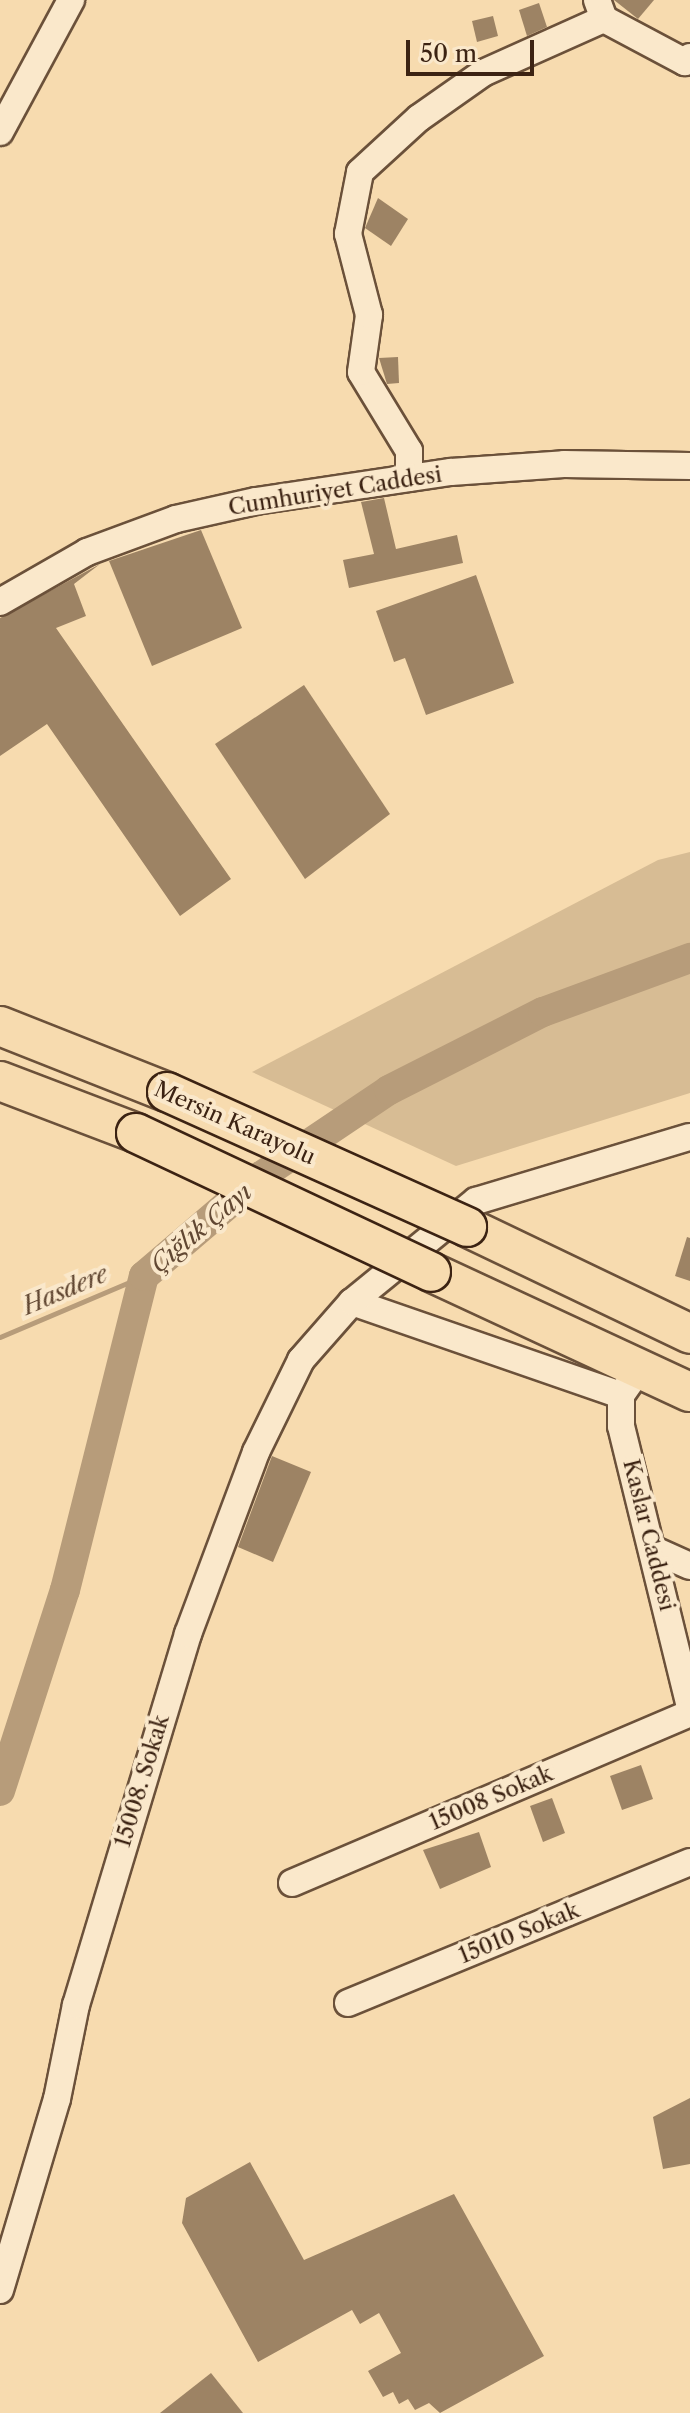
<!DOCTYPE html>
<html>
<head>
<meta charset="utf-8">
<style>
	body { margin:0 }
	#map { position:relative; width:690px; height:2413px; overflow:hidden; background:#f7dbaf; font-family:"Libre Caslon Text",serif }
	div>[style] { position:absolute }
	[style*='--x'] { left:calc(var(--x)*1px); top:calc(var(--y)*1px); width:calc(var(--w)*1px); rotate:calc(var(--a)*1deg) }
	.green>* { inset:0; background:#d7bc94 }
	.stream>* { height:5px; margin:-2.5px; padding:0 2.5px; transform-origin:2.5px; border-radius:2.5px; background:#b79c7a }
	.river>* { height:30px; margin:-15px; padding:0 15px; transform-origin:15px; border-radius:15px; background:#b79c7a }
	.building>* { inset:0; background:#9d8364 }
	.roads { filter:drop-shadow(2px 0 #6b513a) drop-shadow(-2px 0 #6b513a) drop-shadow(0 2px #6b513a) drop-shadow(0 -2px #6b513a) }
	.minor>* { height:26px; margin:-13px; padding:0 13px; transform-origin:13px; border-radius:13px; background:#fae8cb }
	.highway>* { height:38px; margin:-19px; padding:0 19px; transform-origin:19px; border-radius:19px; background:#f7dbaf }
	.bridges { filter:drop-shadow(2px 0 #3c2313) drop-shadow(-2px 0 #3c2313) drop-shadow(0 2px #3c2313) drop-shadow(0 -2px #3c2313) }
	.highway-bridge>* { height:38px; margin:-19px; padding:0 19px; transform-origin:19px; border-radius:19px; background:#f7dbaf }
	span { translate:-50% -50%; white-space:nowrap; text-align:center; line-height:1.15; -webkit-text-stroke:8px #fae8cb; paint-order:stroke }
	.street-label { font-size:22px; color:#3c2313 }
	.water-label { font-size:24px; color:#614732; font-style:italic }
	.scale { position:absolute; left:406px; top:40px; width:128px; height:36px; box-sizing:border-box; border:4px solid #3c2313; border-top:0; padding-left:10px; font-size:24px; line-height:28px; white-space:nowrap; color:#3c2313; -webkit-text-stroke:6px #fae8cb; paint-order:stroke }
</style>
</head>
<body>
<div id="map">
	<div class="green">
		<div style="clip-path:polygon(690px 852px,690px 1093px,456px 1166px,252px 1072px,658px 860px)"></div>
	</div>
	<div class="stream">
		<div style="--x:0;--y:1337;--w:156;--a:-23"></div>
	</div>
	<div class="river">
		<div style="--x:0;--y:1791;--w:211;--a:-72.1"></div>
		<div style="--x:65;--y:1590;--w:324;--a:-75.9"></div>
		<div style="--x:144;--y:1276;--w:154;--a:-40.5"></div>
		<div style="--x:261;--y:1176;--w:154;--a:-33.9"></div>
		<div style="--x:389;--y:1090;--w:173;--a:-26.9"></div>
		<div style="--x:543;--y:1012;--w:157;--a:-20.2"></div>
	</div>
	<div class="building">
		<div style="clip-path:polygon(614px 0,654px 0,638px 19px)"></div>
		<div style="clip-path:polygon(539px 3px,547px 27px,527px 36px,519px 10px)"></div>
		<div style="clip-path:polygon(493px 16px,498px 36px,477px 42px,472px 21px)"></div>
		<div style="clip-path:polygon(378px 198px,408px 219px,391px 246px,365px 228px)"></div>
		<div style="clip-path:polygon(398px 357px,399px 383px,387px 384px,379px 358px)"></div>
		<div style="clip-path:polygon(384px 498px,396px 549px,457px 535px,463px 563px,349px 588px,343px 560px,374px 554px,361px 502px)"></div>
		<div style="clip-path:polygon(201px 530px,242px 628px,152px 666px,109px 561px)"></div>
		<div style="clip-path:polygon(100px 564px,74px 584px,86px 616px,56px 628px,231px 879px,180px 916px,47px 724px,0 756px,0 618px)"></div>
		<div style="clip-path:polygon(476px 575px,514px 683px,426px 715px,405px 658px,394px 662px,376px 611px)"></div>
		<div style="clip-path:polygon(304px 685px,390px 814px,305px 879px,215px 744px)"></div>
		<div style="clip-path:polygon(687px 1237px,690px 1238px,690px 1281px,675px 1276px)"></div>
		<div style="clip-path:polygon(272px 1456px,311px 1472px,273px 1562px,238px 1547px)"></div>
		<div style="clip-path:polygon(641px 1765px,653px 1799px,622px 1810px,610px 1776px)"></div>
		<div style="clip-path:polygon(552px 1798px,565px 1833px,543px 1842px,530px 1806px)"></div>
		<div style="clip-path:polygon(479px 1832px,491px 1867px,440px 1889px,423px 1850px)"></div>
		<div style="clip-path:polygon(690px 2098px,690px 2164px,663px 2169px,653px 2117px)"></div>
		<div style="clip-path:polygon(250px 2162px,304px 2260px,454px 2194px,544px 2356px,440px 2413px,429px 2403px,415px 2410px,408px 2399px,399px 2404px,393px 2392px,383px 2397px,368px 2371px,401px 2353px,379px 2313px,360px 2324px,352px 2310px,258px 2362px,182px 2223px,186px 2198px)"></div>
		<div style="clip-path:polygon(211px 2373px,243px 2413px,160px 2413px)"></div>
	</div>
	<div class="roads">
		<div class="minor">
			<div style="--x:597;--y:0;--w:20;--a:70"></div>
			<div style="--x:604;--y:19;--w:92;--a:28"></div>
			<div style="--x:685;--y:62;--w:7;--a:-45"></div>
			<div style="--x:0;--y:132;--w:150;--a:-61.7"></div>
			<div style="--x:409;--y:478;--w:27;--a:-90"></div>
			<div style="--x:409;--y:451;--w:92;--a:-121.3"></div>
			<div style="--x:361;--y:372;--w:58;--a:-82"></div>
			<div style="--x:369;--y:315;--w:84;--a:-104.5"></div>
			<div style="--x:348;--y:234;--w:63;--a:-79"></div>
			<div style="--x:360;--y:172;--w:80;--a:-42.5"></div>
			<div style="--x:419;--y:118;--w:78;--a:-35.1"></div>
			<div style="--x:483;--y:73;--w:133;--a:-24.1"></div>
			<div style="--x:0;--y:602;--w:100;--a:-29.9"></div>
			<div style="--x:87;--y:552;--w:95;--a:-20.3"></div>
			<div style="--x:176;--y:519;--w:82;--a:-12.7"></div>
			<div style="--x:256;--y:501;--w:197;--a:-8.5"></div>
			<div style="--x:451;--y:472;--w:113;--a:-4"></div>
			<div style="--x:564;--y:464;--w:126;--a:0.9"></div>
			<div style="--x:352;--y:1302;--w:285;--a:19.1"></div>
			<div style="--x:640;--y:1368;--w:33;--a:125"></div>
			<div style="--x:621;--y:1395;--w:31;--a:90"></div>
			<div style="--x:621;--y:1426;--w:288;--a:76.2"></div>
			<div style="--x:654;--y:1550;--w:39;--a:24"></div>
			<div style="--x:292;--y:1883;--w:433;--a:-23.1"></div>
			<div style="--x:348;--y:2003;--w:370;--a:-22.4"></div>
			<div style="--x:0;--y:2290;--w:199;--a:-73.4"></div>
			<div style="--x:57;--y:2099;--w:96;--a:-78.6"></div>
			<div style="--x:76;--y:2005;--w:388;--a:-73.2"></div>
			<div style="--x:188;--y:1634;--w:194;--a:-69.5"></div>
			<div style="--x:256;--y:1452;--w:102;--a:-63.9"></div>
			<div style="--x:301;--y:1360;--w:77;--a:-48.7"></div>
			<div style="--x:352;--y:1302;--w:160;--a:-39.2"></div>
			<div style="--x:476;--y:1201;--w:223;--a:-16.7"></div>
		</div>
		<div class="highway">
			<div style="--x:0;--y:1026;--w:180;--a:21.6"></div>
			<div style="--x:0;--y:1081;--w:146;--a:20.9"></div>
			<div style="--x:467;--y:1227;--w:247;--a:25.6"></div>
			<div style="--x:431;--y:1272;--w:285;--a:24.9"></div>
		</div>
	</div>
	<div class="bridges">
		<div class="highway-bridge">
			<div style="--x:167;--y:1092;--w:329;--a:24.2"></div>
			<div style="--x:136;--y:1133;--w:326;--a:25.2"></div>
		</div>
	</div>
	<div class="street-label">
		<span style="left:335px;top:491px;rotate:-9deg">Cumhuriyet Caddesi</span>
		<span style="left:235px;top:1123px;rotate:24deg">Mersin Karayolu</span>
		<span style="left:649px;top:1535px;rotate:76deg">Kaslar Caddesi</span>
		<span style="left:142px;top:1781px;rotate:-73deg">15008. Sokak</span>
		<span style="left:491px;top:1798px;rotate:-23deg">15008 Sokak</span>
		<span style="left:519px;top:1933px;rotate:-22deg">15010 Sokak</span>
	</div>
	<div class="water-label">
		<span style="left:201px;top:1228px;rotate:-40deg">Çığlık Çayı</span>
		<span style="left:65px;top:1290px;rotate:-23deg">Hasdere</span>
	</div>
	<div class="scale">50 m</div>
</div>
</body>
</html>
